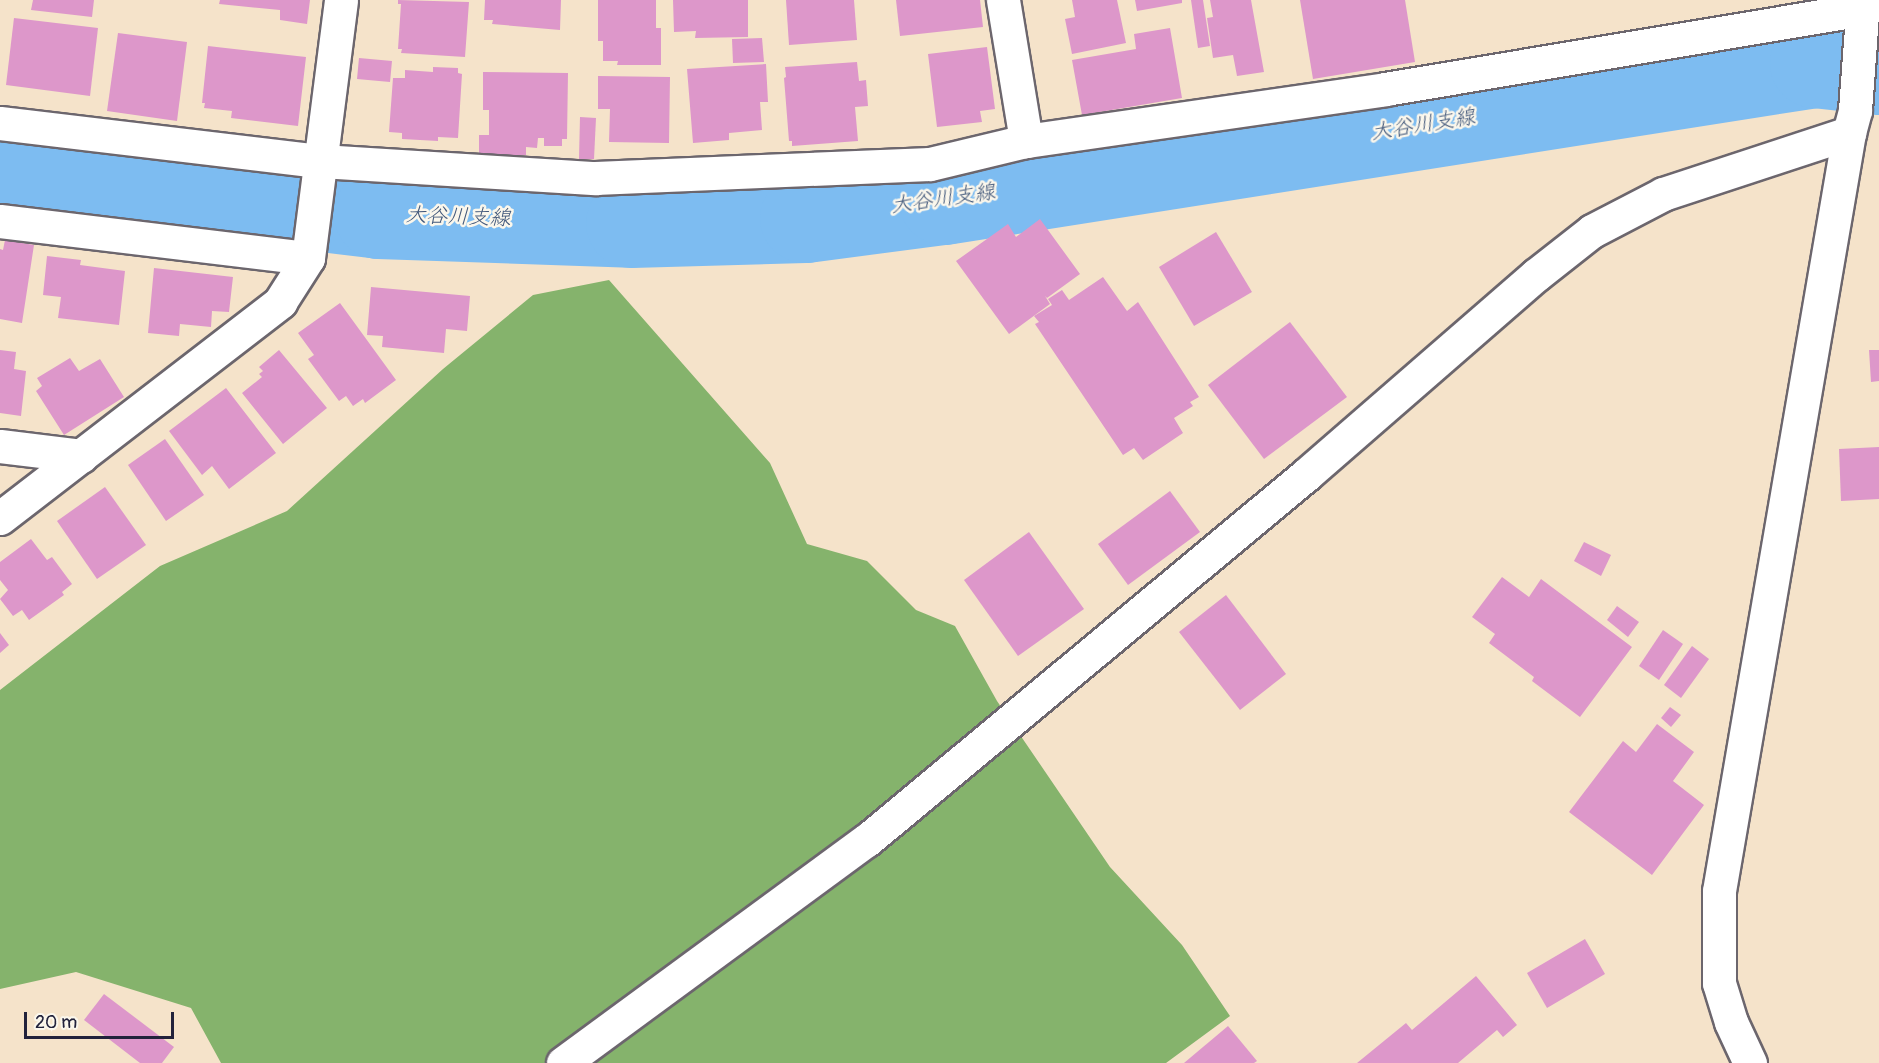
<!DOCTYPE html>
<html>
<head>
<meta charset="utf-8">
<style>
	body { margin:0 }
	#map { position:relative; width:1879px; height:1063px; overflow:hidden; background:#f5e3ca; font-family:Pangolin,"Klee One",sans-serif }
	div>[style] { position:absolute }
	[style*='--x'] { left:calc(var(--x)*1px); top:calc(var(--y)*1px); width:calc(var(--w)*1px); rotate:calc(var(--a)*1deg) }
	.forest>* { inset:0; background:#85b36c }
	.river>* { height:90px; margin:-45px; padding:0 45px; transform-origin:45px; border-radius:45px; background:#7dbcf1 }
	.building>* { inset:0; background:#dd97ca }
	.roads { filter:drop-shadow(2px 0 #6c666d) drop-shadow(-2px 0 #6c666d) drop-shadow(0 2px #6c666d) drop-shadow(0 -2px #6c666d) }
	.minor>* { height:33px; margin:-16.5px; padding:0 16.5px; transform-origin:16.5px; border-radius:16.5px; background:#fff }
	span { translate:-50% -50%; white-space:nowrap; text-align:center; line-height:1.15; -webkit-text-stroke:5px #fbf7ec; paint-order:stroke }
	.water-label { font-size:21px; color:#42587b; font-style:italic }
	.scale { position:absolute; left:24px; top:1012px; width:150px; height:27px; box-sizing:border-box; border:3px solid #22223b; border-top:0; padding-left:8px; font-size:18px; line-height:21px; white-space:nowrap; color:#22223b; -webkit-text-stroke:4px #fbf7ec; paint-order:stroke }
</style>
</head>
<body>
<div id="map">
	<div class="forest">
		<div style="clip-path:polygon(609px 280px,770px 463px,807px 544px,867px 561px,916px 610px,955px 626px,997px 701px,1110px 867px,1182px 945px,1230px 1016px,1166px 1063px,221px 1063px,191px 1008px,76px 972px,0 989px,0 690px,160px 566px,287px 511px,443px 369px,533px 295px)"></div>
	</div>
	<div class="river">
		<div style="--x:0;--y:168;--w:382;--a:6.9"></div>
		<div style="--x:379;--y:214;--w:252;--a:2"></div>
		<div style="--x:631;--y:223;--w:174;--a:-1.6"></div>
		<div style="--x:805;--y:218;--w:140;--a:-7.4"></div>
		<div style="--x:944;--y:200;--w:882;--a:-8.94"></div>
		<div style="--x:1815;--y:63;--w:64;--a:6.2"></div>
	</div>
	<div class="building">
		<div style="clip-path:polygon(33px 0,94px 0,92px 17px,31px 10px)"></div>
		<div style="clip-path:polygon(220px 0,310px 0,307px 24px,280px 20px,280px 10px,219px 4px)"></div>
		<div style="clip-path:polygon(398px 0,469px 2px,465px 57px,401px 53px,402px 49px,398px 49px,401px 4px,398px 4px)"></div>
		<div style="clip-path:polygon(485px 0,561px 0,560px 30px,492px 24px,493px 20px,484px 20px)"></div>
		<div style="clip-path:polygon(598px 0,656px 0,656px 28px,661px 28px,661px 65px,617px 65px,618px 61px,603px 61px,603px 41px,598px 41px)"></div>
		<div style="clip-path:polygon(673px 0,748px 0,748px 37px,695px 38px,696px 31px,674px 32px)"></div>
		<div style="clip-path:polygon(786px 0,854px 0,857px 40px,789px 45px)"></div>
		<div style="clip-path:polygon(896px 0,980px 0,983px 27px,900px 36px)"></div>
		<div style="clip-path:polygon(1072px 0,1117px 0,1126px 43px,1072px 54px,1065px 19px,1075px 17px)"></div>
		<div style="clip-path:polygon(1135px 0,1182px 0,1182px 3px,1137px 11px)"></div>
		<div style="clip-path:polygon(1191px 0,1203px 0,1210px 46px,1198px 48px)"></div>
		<div style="clip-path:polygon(1210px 0,1251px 0,1264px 72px,1237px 76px,1233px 55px,1213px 58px,1207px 18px,1213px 17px)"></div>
		<div style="clip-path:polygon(1300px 0,1405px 0,1415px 62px,1313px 79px)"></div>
		<div style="clip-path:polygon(14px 18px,98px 28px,90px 96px,6px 85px)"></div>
		<div style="clip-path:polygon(1170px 28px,1182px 98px,1082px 115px,1072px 60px,1136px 49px,1134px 34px)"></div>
		<div style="clip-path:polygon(118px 33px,187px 42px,177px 121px,107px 111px)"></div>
		<div style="clip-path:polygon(762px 38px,764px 62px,733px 63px,732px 39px)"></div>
		<div style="clip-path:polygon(208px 46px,306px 57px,298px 126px,231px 118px,232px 111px,204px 108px,205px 103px,202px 103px)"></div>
		<div style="clip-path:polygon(987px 47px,995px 109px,980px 111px,982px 122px,937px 127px,928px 54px)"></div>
		<div style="clip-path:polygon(359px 58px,392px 61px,390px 82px,357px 79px)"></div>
		<div style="clip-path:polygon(857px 62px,859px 81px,866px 80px,868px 106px,855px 107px,858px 141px,792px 146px,792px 141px,789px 141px,784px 78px,786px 77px,785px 67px)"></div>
		<div style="clip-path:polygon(766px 64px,768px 102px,760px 102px,762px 130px,729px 133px,729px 140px,693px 143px,687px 69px)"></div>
		<div style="clip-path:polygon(433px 67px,458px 68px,458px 73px,462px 74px,458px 138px,438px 137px,438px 141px,402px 139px,402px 133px,389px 132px,393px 78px,405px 78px,405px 70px,433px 72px)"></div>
		<div style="clip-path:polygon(483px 72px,568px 73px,567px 139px,562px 139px,562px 146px,544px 146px,544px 138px,538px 138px,537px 148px,526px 147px,526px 155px,479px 155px,479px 135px,489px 135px,489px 110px,483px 110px)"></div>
		<div style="clip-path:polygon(598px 76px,670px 77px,669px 143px,609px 142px,610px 109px,598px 109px)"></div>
		<div style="clip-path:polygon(580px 117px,596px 118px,594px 159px,579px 159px)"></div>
		<div style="clip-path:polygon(1040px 219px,1080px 274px,1047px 298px,1045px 296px,1050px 304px,1009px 334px,956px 261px,1008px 224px,1016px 237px)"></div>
		<div style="clip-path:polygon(1216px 232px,1252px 292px,1194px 326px,1159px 267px)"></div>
		<div style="clip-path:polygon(5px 240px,34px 245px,22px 323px,0 319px,0 249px,3px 250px)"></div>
		<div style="clip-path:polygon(47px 256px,81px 260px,80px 265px,125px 271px,119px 325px,58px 318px,61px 297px,43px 295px)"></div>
		<div style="clip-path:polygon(154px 268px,233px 277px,229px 312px,212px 311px,211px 327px,180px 324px,179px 336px,148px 333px)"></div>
		<div style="clip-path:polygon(1103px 277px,1127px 311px,1138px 302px,1199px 397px,1190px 402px,1193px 406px,1174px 418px,1183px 433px,1143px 460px,1134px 448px,1123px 455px,1035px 324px,1039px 322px,1034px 316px,1052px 305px,1048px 299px,1062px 290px,1069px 300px)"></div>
		<div style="clip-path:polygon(371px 287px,470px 296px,467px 331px,446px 329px,444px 353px,382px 347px,383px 336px,367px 335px)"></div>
		<div style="clip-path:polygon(340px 303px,396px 380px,365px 403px,363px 399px,353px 406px,346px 396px,339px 401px,308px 359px,314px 355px,298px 333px)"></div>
		<div style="clip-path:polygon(1290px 322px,1347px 397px,1264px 459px,1208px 385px)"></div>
		<div style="clip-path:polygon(0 350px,16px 352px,14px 369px,26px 371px,21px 416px,0 413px)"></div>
		<div style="clip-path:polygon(279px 350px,327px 408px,283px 444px,242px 393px,262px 377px,259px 374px,263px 371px,259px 367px)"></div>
		<div style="clip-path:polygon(1869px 350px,1879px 350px,1879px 381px,1871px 382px)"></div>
		<div style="clip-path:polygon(70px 358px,79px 371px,100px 359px,124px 397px,64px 435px,36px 391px,42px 386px,37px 378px)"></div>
		<div style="clip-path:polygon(226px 388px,276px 453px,229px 489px,212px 466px,202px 475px,169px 431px)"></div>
		<div style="clip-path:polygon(165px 439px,204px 495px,166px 521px,128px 465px)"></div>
		<div style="clip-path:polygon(1879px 447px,1879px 499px,1841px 501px,1839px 449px)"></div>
		<div style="clip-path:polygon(105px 487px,146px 545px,97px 579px,57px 521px)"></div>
		<div style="clip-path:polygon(1170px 491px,1200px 532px,1128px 585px,1098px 544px)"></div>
		<div style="clip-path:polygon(1029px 532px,1084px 609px,1018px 656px,964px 580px)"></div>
		<div style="clip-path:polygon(31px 539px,47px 560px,52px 557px,72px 584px,62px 592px,64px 595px,29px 620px,22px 610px,13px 616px,0 599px,8px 590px,0 580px,0 562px)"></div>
		<div style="clip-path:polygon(1584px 542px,1611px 555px,1601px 576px,1574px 561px)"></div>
		<div style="clip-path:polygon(1502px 577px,1529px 597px,1541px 579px,1632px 647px,1580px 717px,1532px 681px,1534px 677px,1489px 643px,1495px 634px,1472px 617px)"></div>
		<div style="clip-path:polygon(1226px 595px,1286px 674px,1240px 710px,1179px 632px)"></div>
		<div style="clip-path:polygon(1617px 606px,1639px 622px,1628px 637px,1607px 620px)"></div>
		<div style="clip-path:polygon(1663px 630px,1683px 644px,1659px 680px,1639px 666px)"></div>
		<div style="clip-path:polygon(0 633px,9px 645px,0 653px)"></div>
		<div style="clip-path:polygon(1692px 646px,1709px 659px,1681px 698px,1664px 685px)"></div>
		<div style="clip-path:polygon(1670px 707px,1681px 715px,1671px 727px,1661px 718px)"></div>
		<div style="clip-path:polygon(1657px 724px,1694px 752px,1673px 781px,1704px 805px,1652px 875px,1569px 812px,1623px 741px,1636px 752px)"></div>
		<div style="clip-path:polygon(1585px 939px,1605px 974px,1547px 1008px,1527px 973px)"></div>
		<div style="clip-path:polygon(1476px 976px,1517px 1025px,1503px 1037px,1497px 1030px,1458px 1063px,1357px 1063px,1406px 1023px,1412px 1030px)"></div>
		<div style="clip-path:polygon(104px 994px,174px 1047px,162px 1063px,140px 1063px,84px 1020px)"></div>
		<div style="clip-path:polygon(1228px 1026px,1257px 1061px,1254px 1063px,1184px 1063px)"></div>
	</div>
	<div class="roads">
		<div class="minor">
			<div style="--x:1003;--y:0;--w:143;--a:80.7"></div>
			<div style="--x:0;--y:123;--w:323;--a:6.8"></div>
			<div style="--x:321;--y:161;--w:275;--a:3.6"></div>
			<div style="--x:595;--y:178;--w:335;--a:-2.4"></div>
			<div style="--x:930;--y:164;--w:99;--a:-13.5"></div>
			<div style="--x:1026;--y:141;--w:363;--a:-8.2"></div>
			<div style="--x:1385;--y:89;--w:484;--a:-9.5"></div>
			<div style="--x:0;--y:221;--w:310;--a:6.9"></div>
			<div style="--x:0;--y:446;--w:82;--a:7"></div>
			<div style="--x:0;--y:518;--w:354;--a:-37.6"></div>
			<div style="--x:280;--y:302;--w:52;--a:-57.5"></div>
			<div style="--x:308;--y:258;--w:260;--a:-82.7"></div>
			<div style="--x:563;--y:1063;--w:377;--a:-36.3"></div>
			<div style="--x:867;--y:840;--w:572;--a:-39.75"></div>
			<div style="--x:1307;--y:474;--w:303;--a:-41"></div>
			<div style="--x:1536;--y:275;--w:71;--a:-38.2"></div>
			<div style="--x:1592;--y:231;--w:80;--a:-27.5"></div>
			<div style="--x:1663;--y:194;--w:196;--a:-18.2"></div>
			<div style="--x:1750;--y:1063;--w:45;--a:-114.9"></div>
			<div style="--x:1731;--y:1022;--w:41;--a:-107.1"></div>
			<div style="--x:1719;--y:983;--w:92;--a:-90"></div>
			<div style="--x:1719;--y:891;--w:769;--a:-80.27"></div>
			<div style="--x:1849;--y:133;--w:24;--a:-75"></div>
			<div style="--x:1855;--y:110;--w:110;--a:-85.8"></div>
		</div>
	</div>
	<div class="water-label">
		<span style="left:1423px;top:125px;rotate:-9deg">大谷川支線</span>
		<span style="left:943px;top:199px;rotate:-8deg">大谷川支線</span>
		<span style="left:458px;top:217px;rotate:2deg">大谷川支線</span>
	</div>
	<div class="scale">20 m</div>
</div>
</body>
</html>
